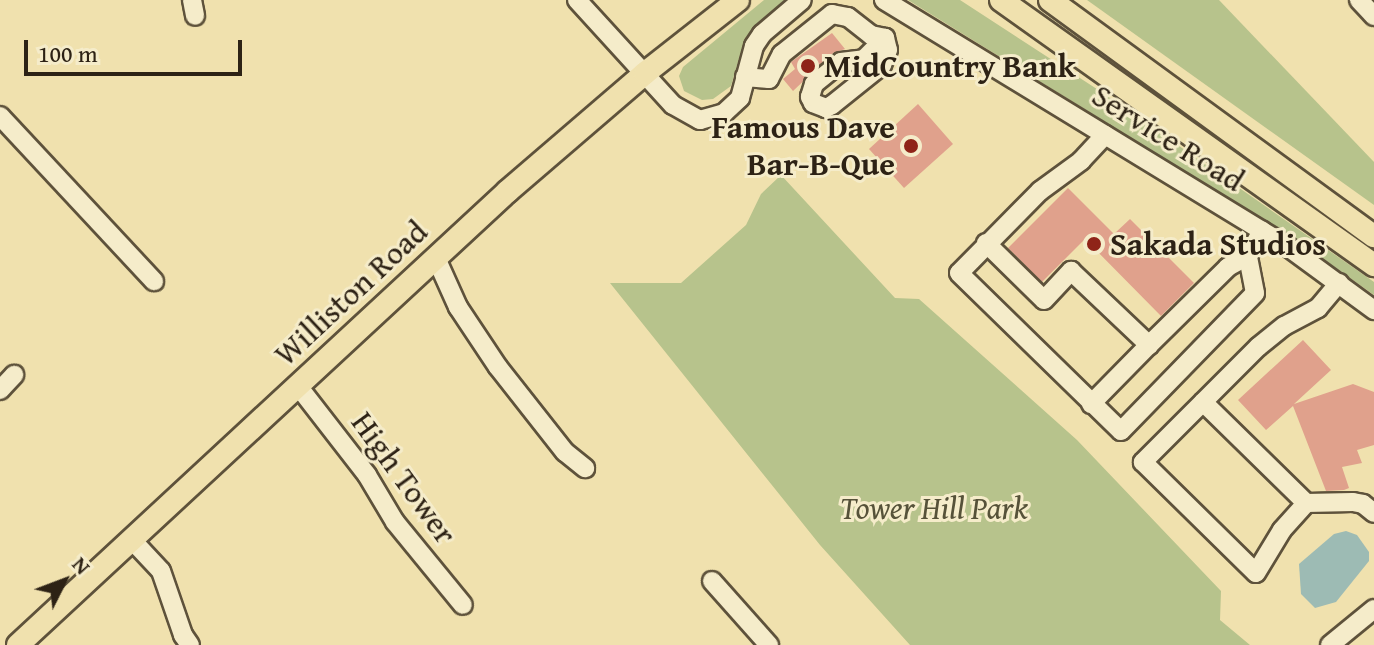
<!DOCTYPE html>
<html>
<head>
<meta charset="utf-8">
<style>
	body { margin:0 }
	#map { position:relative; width:1374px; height:645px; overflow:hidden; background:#f0e1ae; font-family:"Gentium Book Plus",serif }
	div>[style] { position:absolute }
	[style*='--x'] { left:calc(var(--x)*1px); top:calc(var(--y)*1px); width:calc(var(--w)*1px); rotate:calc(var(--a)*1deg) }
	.green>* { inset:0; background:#b7c38c }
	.water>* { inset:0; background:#9dbbb4 }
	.building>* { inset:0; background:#e0a18c }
	.roads { filter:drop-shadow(2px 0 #5e523b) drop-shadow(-2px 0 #5e523b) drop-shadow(0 2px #5e523b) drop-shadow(0 -2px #5e523b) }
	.minor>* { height:18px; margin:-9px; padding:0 9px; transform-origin:9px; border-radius:9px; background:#f5ecca }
	.major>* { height:22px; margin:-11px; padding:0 11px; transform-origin:11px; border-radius:11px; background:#f0e1ae }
	.dots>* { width:22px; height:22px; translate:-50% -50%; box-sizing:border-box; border:4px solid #f5ecca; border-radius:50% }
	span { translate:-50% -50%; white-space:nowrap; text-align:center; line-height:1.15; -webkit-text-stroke:6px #f5ecca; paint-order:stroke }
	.poi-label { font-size:32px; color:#2d2215; font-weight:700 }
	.left { translate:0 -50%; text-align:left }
	.right { translate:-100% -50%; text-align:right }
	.street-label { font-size:32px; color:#2d2215 }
	.park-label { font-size:32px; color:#565239; font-style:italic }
	.north { position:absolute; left:24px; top:541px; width:80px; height:80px; -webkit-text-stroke:6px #f5ecca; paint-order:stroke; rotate:48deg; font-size:22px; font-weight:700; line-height:32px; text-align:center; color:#2d2215 }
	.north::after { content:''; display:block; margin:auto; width:28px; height:36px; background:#2d2215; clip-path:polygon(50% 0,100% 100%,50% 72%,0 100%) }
	.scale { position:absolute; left:24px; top:40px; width:218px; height:36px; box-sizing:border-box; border:4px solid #2d2215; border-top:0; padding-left:10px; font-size:24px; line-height:28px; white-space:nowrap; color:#2d2215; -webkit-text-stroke:6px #f5ecca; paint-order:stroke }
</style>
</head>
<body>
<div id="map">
	<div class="green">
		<div style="clip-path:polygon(764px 0,784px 0,745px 38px,731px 86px,713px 99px,702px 100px,684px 91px,679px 76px,683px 67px)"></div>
		<div style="clip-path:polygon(908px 0,960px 0,1103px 93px,1374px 282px,1374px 295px,1292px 237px)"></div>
		<div style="clip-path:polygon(1087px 0,1219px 0,1374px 162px,1374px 205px)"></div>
		<div style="clip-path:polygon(781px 175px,895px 298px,919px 299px,1077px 440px,1221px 591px,1220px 620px,1250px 645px,910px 645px,820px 545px,610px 283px,681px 283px,746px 225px,761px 194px)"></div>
	</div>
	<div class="water">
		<div style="clip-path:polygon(1346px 531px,1357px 535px,1369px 552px,1369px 561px,1336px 602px,1315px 608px,1301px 594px,1299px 564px,1334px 534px)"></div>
	</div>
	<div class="building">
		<div style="clip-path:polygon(832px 33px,845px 49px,833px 53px,793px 91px,783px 79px,795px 69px,791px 62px)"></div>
		<div style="clip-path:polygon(918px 104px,953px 144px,904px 188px,869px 149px)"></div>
		<div style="clip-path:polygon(1068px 188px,1114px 234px,1130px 219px,1194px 283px,1161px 316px,1085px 239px,1042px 282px,1008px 248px)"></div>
		<div style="clip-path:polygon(1303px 340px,1331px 370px,1294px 404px,1353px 384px,1374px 392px,1374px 445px,1357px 450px,1362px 463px,1342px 467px,1349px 488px,1344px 490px,1326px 491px,1293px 406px,1266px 430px,1238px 400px)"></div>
	</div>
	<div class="roads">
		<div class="minor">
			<div style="--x:192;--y:0;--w:16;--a:79"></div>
			<div style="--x:577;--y:0;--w:142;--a:47.6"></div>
			<div style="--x:673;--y:105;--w:31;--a:29"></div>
			<div style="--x:700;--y:120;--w:25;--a:-16"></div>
			<div style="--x:724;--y:113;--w:22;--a:-43"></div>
			<div style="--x:740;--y:98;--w:54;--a:-74.9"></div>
			<div style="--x:754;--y:46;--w:14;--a:-56"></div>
			<div style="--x:762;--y:34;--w:52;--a:-40.4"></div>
			<div style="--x:884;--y:0;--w:474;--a:31.4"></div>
			<div style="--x:1288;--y:247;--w:107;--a:36.2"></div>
			<div style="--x:1359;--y:0;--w:22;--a:47"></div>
			<div style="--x:885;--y:38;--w:12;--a:76"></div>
			<div style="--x:888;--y:50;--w:16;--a:112"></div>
			<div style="--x:882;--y:65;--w:64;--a:141.3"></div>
			<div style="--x:832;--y:105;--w:7;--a:153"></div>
			<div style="--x:826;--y:108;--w:14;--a:-159"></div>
			<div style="--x:813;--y:103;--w:7;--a:-117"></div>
			<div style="--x:810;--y:97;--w:14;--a:-73"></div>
			<div style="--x:814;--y:84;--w:35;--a:-39"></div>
			<div style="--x:841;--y:62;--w:23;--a:-7"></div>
			<div style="--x:864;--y:59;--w:30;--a:-45"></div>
			<div style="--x:745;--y:77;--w:24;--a:5"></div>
			<div style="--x:769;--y:79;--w:28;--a:-63"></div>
			<div style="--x:782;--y:54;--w:64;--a:-38.7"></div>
			<div style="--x:832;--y:14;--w:16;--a:11"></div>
			<div style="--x:848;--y:17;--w:29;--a:38"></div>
			<div style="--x:871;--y:35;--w:14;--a:12"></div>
			<div style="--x:0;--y:116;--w:226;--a:47"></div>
			<div style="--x:1105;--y:135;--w:35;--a:133"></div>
			<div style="--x:1081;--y:161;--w:51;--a:143.8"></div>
			<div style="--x:1040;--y:191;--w:115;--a:134.6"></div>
			<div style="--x:959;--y:273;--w:226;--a:44.3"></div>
			<div style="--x:1121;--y:431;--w:192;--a:-45.8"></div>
			<div style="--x:1255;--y:293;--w:38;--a:-101"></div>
			<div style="--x:986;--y:243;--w:81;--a:44.5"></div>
			<div style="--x:1044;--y:300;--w:40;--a:-47"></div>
			<div style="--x:1071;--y:271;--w:108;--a:43.5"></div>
			<div style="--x:1149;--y:345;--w:111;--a:-44.6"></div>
			<div style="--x:1228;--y:267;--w:23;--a:-29"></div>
			<div style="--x:1248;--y:256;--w:29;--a:-61"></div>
			<div style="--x:436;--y:258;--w:54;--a:65.8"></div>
			<div style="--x:458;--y:307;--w:72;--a:56.3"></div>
			<div style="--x:498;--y:367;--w:108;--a:51.8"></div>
			<div style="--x:565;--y:452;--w:26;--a:39"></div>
			<div style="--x:1339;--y:283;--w:33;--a:130"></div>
			<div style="--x:1318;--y:308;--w:38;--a:152"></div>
			<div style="--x:1284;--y:326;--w:33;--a:141"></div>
			<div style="--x:1258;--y:347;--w:163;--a:135"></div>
			<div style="--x:1143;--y:462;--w:158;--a:44.5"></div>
			<div style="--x:1256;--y:573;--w:50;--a:-58.8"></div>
			<div style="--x:1282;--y:530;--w:36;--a:-48"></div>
			<div style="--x:1306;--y:503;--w:47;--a:-1.2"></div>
			<div style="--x:1353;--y:502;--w:10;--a:11"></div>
			<div style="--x:1363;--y:504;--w:14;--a:39"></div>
			<div style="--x:298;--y:386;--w:113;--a:52.2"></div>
			<div style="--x:367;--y:475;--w:55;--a:59.2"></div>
			<div style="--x:395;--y:522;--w:107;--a:50.7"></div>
			<div style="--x:0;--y:390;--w:21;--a:-47"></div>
			<div style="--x:1203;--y:402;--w:144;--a:44.4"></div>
			<div style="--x:1091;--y:404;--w:83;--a:-45.5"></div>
			<div style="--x:132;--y:540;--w:42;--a:46.9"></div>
			<div style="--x:161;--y:571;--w:68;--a:71"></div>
			<div style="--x:183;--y:635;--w:12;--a:55"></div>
			<div style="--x:712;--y:581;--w:86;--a:48.3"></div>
			<div style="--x:1330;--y:645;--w:57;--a:-39.3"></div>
		</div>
		<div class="major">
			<div style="--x:1001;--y:0;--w:458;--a:35.4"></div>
			<div style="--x:1050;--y:0;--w:401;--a:36.1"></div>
			<div style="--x:18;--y:645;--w:668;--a:-42.82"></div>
			<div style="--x:508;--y:191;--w:181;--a:-40.7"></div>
			<div style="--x:645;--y:73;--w:118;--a:-38.1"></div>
		</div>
	</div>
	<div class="dots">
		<div style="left:808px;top:66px;background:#8f2418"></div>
		<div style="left:911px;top:146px;background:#8f2418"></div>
		<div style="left:1094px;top:244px;background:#8f2418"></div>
	</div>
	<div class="poi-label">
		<span class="left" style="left:824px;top:66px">MidCountry Bank</span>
		<span class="right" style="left:895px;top:146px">Famous Dave<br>Bar-B-Que</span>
		<span class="left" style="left:1110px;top:244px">Sakada Studios</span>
	</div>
	<div class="street-label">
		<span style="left:1168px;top:138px;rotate:32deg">Service Road</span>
		<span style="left:351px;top:293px;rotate:-43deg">Williston Road</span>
		<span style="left:404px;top:478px;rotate:54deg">High Tower</span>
	</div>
	<div class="park-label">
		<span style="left:934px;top:508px">Tower Hill Park</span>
	</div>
	<div class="north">N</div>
	<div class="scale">100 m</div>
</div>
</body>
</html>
